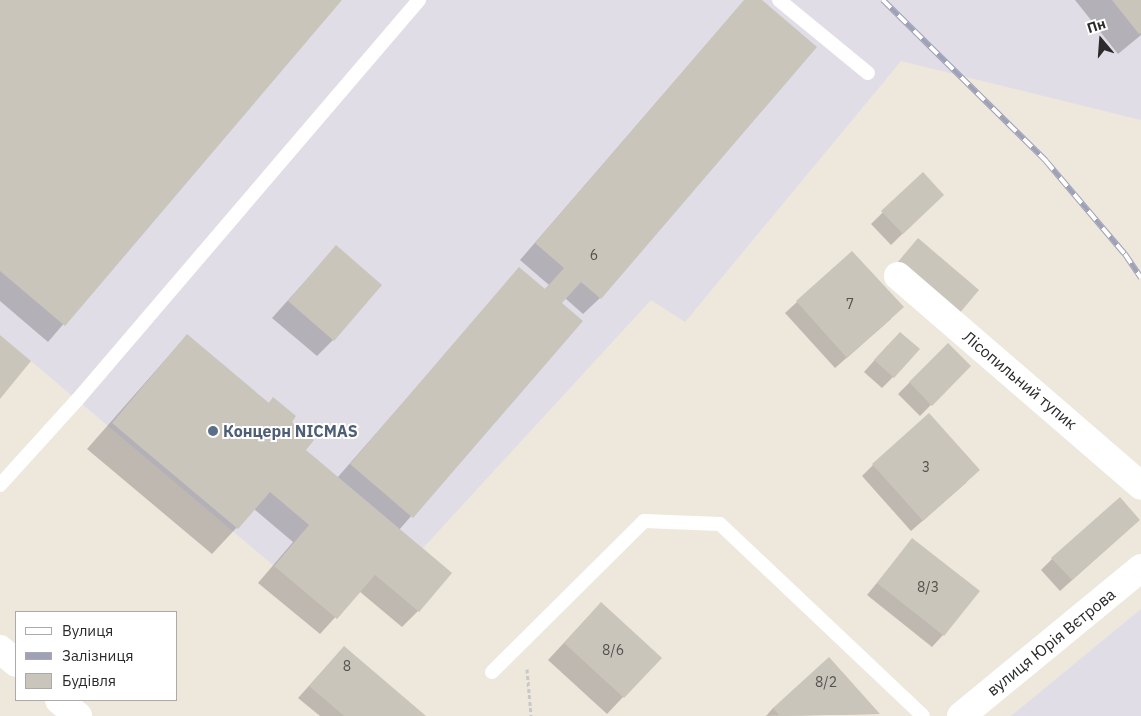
<!DOCTYPE html>
<html>
<head>
<meta charset="utf-8">
<style>
	body { margin:0 }
	#map { position:relative; width:1141px; height:716px; overflow:hidden; background:#eee7dc; font-family:"IBM Plex Sans",sans-serif }
	div>[style] { position:absolute }
	[style*='--x'] { left:calc(var(--x)*1px); top:calc(var(--y)*1px); width:calc(var(--w)*1px); rotate:calc(var(--a)*1deg) }
	.industrial>* { inset:0; background:#e0dde6 }
	.shadow>* { inset:0; background:#0003 }
	.building>* { inset:0; background:#c9c5ba }
	.path>* { height:3px; margin-top:-1.5px; transform-origin:0; background:repeating-linear-gradient(90deg,#c8c8c8 0 4px,transparent 0 6.5px) }
	.service>* { height:14px; margin:-7px; padding:0 7px; transform-origin:7px; border-radius:7px; background:#fff }
	.minor>* { height:28px; margin:-14px; padding:0 14px; transform-origin:14px; border-radius:14px; background:#fff }
	.tertiary>* { height:28px; margin:-14px; padding:0 14px; transform-origin:14px; border-radius:14px; background:#fff }
	.rail>* { height:5.5px; margin-top:-2.75px; transform-origin:0; background:repeating-linear-gradient(90deg,#fff 0 11px,#9ea1b8 0 22px); box-sizing:border-box; border-block:1px solid #9ea1b8 }
	.dots>* { width:14px; height:14px; translate:-50% -50%; box-sizing:border-box; border:2px solid #fff; border-radius:50% }
	span { translate:-50% -50%; white-space:nowrap; text-align:center; line-height:1.15; -webkit-text-stroke:4px #fff; paint-order:stroke }
	.number-label { font-size:14px; color:#52524f }
	.number-label span { -webkit-text-stroke-width:0 }
	.street-label { font-size:16px; color:#2b2b2b }
	.service-label { font-size:16px; color:#4e5e75; font-weight:700 }
	.left { translate:0 -50%; text-align:left }
	.legend { position:absolute; left:15px; top:611px; width:162px; height:90px; box-sizing:border-box; background:#fff; border:1px solid #aaa; margin:0; padding:6px 9px; list-style:none; font-size:15px; color:#2b2b2b }
	.legend li { display:flex; align-items:center; gap:10px; height:25px }
	.legend b { width:25px; border:1px solid #aaa }
	.north { position:absolute; left:1076px; top:15px; width:50px; height:50px; -webkit-text-stroke:4px #fff; paint-order:stroke; rotate:342deg; font-size:14px; font-weight:700; line-height:20px; text-align:center; color:#2b2b2b }
	.north::after { content:''; display:block; margin:auto; width:18px; height:22px; background:#2b2b2b; clip-path:polygon(50% 0,100% 100%,50% 72%,0 100%) }
</style>
</head>
<body>
<div id="map">
	<div class="industrial">
		<div style="clip-path:polygon(0 0,1141px 0,1141px 120px,901px 61px,685px 322px,651px 300px,423px 548px,452px 573px,419px 612px,375px 575px,337px 619px,0 335px)"></div>
		<div style="clip-path:polygon(1141px 609px,1141px 716px,1011px 716px)"></div>
	</div>
	<div class="shadow">
		<div style="clip-path:polygon(0 0,341px 0,48px 342px,0 301px)"></div>
		<div style="clip-path:polygon(745px 0,760px 0,600px 298px,583px 314px,565px 298px,560px 304px,581px 321px,399px 530px,418px 611px,402px 627px,359px 591px,320px 634px,258px 583px,293px 542px,254px 509px,212px 554px,87px 449px,187px 335px,268px 404px,273px 398px,290px 422px,300px 454px,337px 478px,520px 269px,544px 290px,549px 285px,520px 260px)"></div>
		<div style="clip-path:polygon(1075px 0,1141px 0,1141px 35px,1118px 54px)"></div>
		<div style="clip-path:polygon(923px 173px,931px 206px,891px 245px,871px 224px)"></div>
		<div style="clip-path:polygon(336px 247px,333px 340px,317px 356px,272px 318px)"></div>
		<div style="clip-path:polygon(797px 302px,891px 319px,835px 368px,785px 313px)"></div>
		<div style="clip-path:polygon(948px 344px,969px 366px,920px 416px,898px 394px)"></div>
		<div style="clip-path:polygon(888px 345px,893px 377px,882px 388px,864px 372px)"></div>
		<div style="clip-path:polygon(873px 465px,967px 482px,911px 531px,862px 476px)"></div>
		<div style="clip-path:polygon(1127px 531px,1060px 591px,1041px 570px,1052px 559px)"></div>
		<div style="clip-path:polygon(912px 540px,943px 635px,932px 647px,867px 595px)"></div>
		<div style="clip-path:polygon(585px 620px,660px 658px,607px 714px,548px 660px)"></div>
		<div style="clip-path:polygon(344px 647px,424px 716px,320px 716px,298px 698px)"></div>
		<div style="clip-path:polygon(773px 708px,878px 714px,766px 716px)"></div>
	</div>
	<div class="building">
		<div style="clip-path:polygon(0 0,342px 0,65px 326px,0 271px)"></div>
		<div style="clip-path:polygon(744px 0,762px 0,817px 47px,601px 299px,581px 282px,562px 303px,583px 321px,413px 518px,350px 464px,519px 267px,545px 289px,564px 268px,535px 243px)"></div>
		<div style="clip-path:polygon(1112px 0,1141px 0,1141px 33px,1139px 34px)"></div>
		<div style="clip-path:polygon(923px 172px,944px 195px,903px 234px,881px 211px)"></div>
		<div style="clip-path:polygon(918px 238px,979px 290px,958px 315px,897px 263px)"></div>
		<div style="clip-path:polygon(336px 245px,382px 285px,334px 341px,288px 301px)"></div>
		<div style="clip-path:polygon(852px 251px,904px 307px,847px 358px,796px 301px)"></div>
		<div style="clip-path:polygon(900px 332px,920px 349px,894px 378px,874px 360px)"></div>
		<div style="clip-path:polygon(187px 334px,269px 403px,273px 397px,296px 416px,292px 422px,314px 440px,306px 450px,452px 573px,419px 612px,375px 575px,337px 619px,274px 566px,309px 525px,270px 492px,238px 529px,112px 423px)"></div>
		<div style="clip-path:polygon(0 335px,31px 361px,0 399px)"></div>
		<div style="clip-path:polygon(948px 343px,971px 366px,932px 406px,909px 382px)"></div>
		<div style="clip-path:polygon(929px 413px,980px 470px,923px 521px,872px 464px)"></div>
		<div style="clip-path:polygon(1120px 497px,1140px 520px,1072px 580px,1051px 558px)"></div>
		<div style="clip-path:polygon(912px 538px,980px 591px,944px 636px,877px 583px)"></div>
		<div style="clip-path:polygon(601px 602px,662px 658px,624px 698px,564px 643px)"></div>
		<div style="clip-path:polygon(344px 646px,426px 716px,344px 716px,309px 686px)"></div>
		<div style="clip-path:polygon(829px 657px,880px 714px,780px 716px,773px 708px)"></div>
	</div>
	<div class="path">
		<div style="--x:527;--y:669;--w:47;--a:85.1"></div>
	</div>
	<div class="service">
		<div style="--x:779;--y:0;--w:115;--a:39.4"></div>
		<div style="--x:0;--y:485;--w:116;--a:-47.8"></div>
		<div style="--x:78;--y:399;--w:525;--a:-49.48"></div>
		<div style="--x:492;--y:672;--w:214;--a:-44.8"></div>
		<div style="--x:644;--y:521;--w:76;--a:2.3"></div>
		<div style="--x:720;--y:524;--w:279;--a:43.4"></div>
	</div>
	<div class="minor">
		<div style="--x:898;--y:276;--w:321;--a:40.8"></div>
	</div>
	<div class="tertiary">
		<div style="--x:0;--y:649;--w:21;--a:41"></div>
		<div style="--x:59;--y:700;--w:25;--a:40"></div>
		<div style="--x:961;--y:716;--w:233;--a:-39.4"></div>
	</div>
	<div class="rail">
		<div style="--x:883;--y:0;--w:229;--a:44.6"></div>
		<div style="--x:1046;--y:161;--w:122;--a:49.7"></div>
		<div style="--x:1125;--y:254;--w:29;--a:56"></div>
	</div>
	<div class="dots">
		<div style="left:213px;top:431px;background:#5c6f8a"></div>
	</div>
	<div class="number-label">
		<span style="left:594px;top:255px">6</span>
		<span style="left:850px;top:304px">7</span>
		<span style="left:926px;top:467px">3</span>
		<span style="left:928px;top:587px">8/3</span>
		<span style="left:613px;top:650px">8/6</span>
		<span style="left:347px;top:666px">8</span>
		<span style="left:826px;top:682px">8/2</span>
	</div>
	<div class="street-label">
		<span style="left:1020px;top:380px;rotate:40deg">Лісопильний тупик</span>
		<span style="left:1051px;top:642px;rotate:-39deg">вулиця Юрія Вєтрова</span>
	</div>
	<div class="service-label">
		<span class="left" style="left:223px;top:431px">Концерн NICMAS</span>
	</div>
	<ul class="legend">
	<li><b style="height:6px;background:#fff"></b>Вулиця</li>
	<li><b style="height:6px;background:#9ea1b8"></b>Залізниця</li>
	<li><b style="height:14px;background:#c9c5ba"></b>Будівля</li>
	</ul>
	<div class="north">Пн</div>
</div>
</body>
</html>
